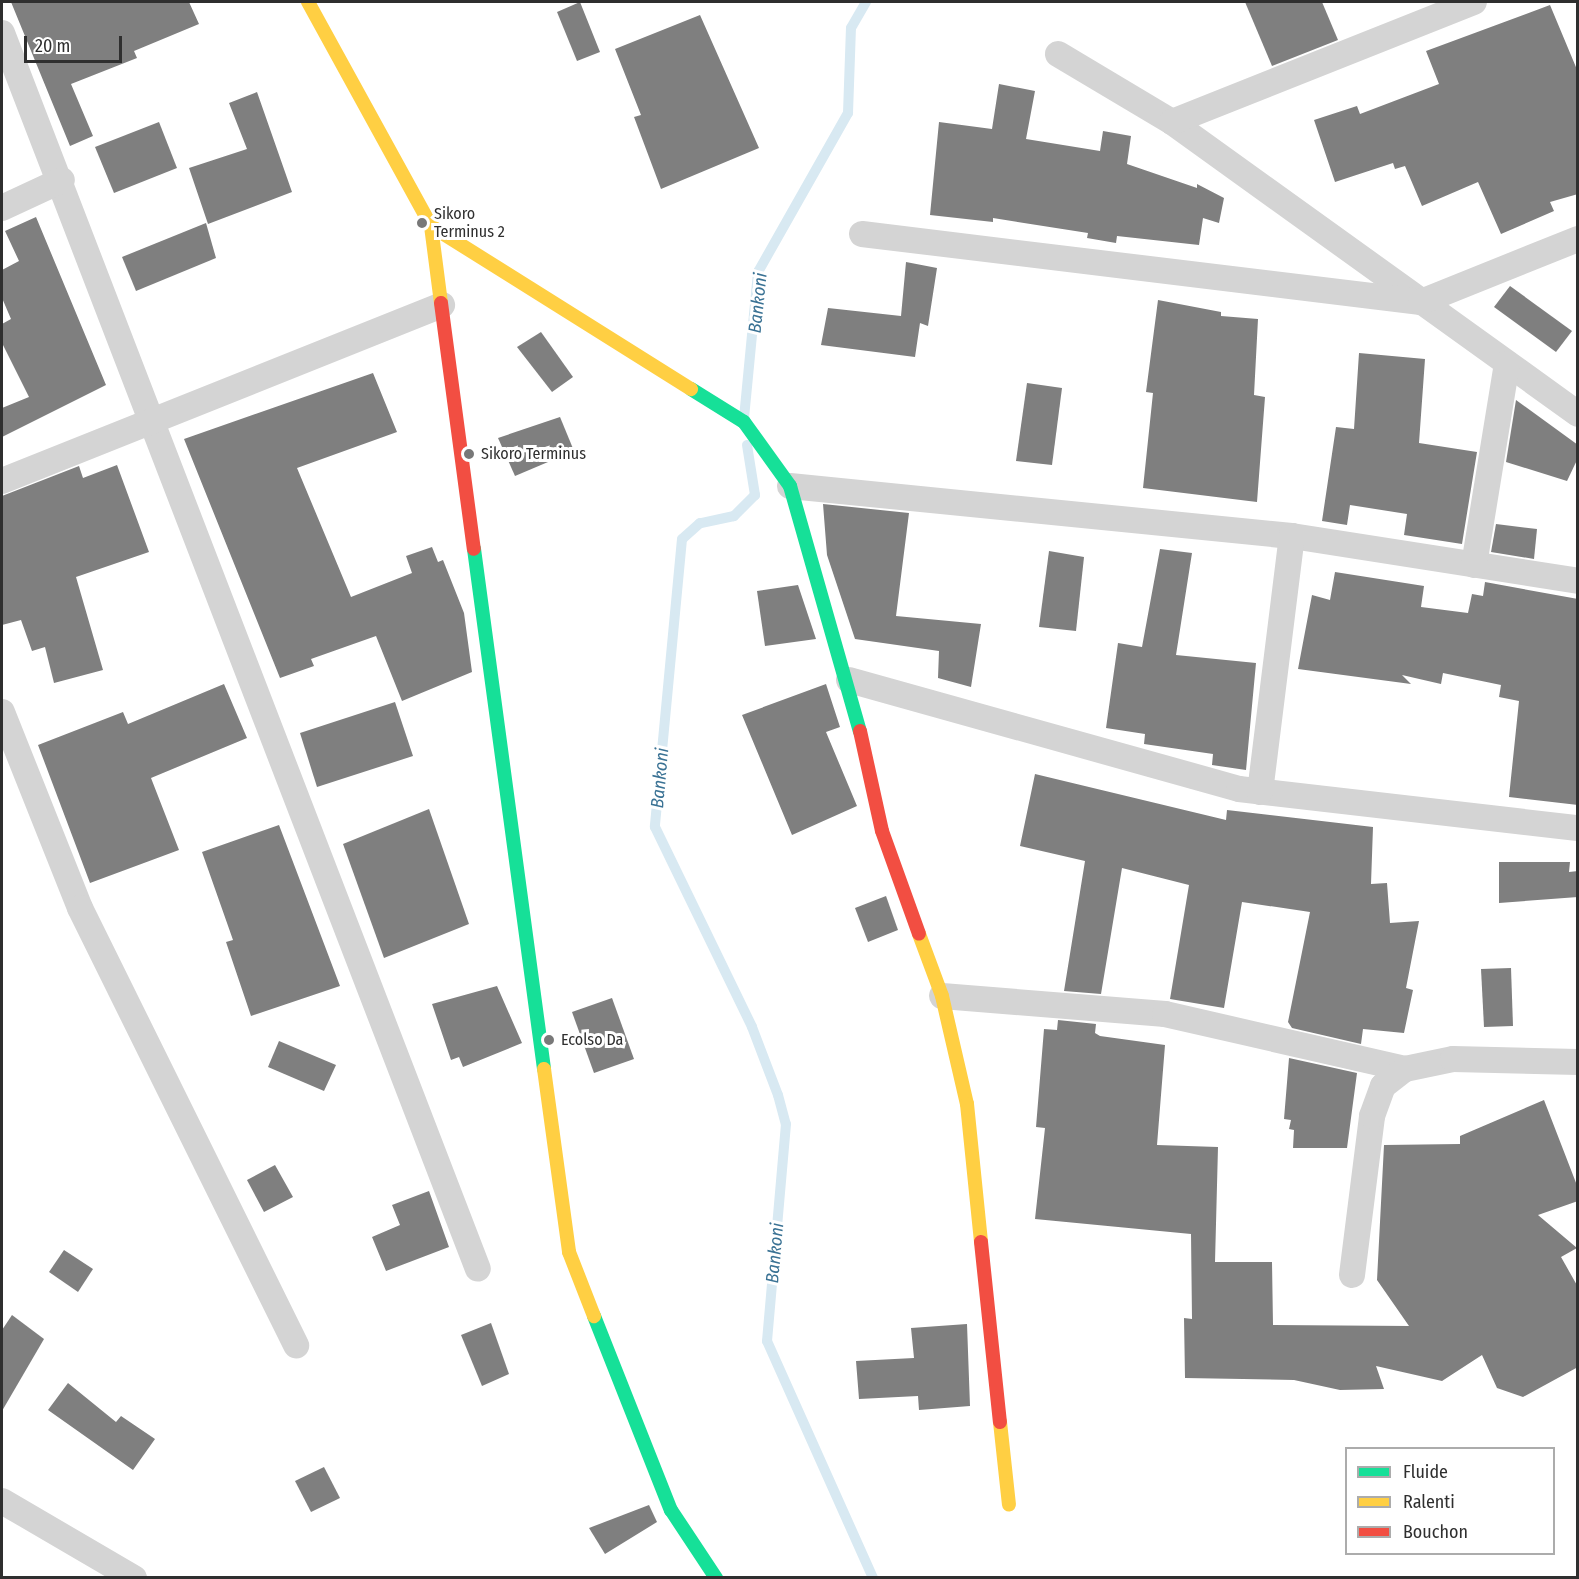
<!DOCTYPE html>
<html>
<head>
<meta charset="utf-8">
<style>
	body { margin:0 }
	#map { position:relative; width:1579px; height:1579px; overflow:hidden; background:#fff; font-family:"Fira Sans Condensed",sans-serif }
	div>[style] { position:absolute }
	[style*='--x'] { left:calc(var(--x)*1px); top:calc(var(--y)*1px); width:calc(var(--w)*1px); rotate:calc(var(--a)*1deg) }
	.stream>* { height:10px; margin:-5px; padding:0 5px; transform-origin:5px; border-radius:5px; background:#d8e9f2 }
	.building>* { inset:0; background:#7f7f7f }
	.street>* { height:26px; margin:-13px; padding:0 13px; transform-origin:13px; border-radius:13px; background:#d4d4d4 }
	.fast>* { height:14px; margin:-7px; padding:0 7px; transform-origin:7px; border-radius:7px; background:#16e098 }
	.slow>* { height:14px; margin:-7px; padding:0 7px; transform-origin:7px; border-radius:7px; background:#ffcf43 }
	.jam>* { height:14px; margin:-7px; padding:0 7px; transform-origin:7px; border-radius:7px; background:#f24e42 }
	.dots>* { width:16px; height:16px; translate:-50% -50%; box-sizing:border-box; border:3px solid #fff; border-radius:50% }
	span { translate:-50% -50%; white-space:nowrap; text-align:center; line-height:1.15; -webkit-text-stroke:6px #fff; paint-order:stroke }
	.poi-label { font-size:16px; color:#2f2f2f }
	.left { translate:0 -50%; text-align:left }
	.water-label { font-size:18px; color:#3a7294; font-style:italic }
	.frame { position:absolute; inset:0; border:3px solid #2f2f2f; pointer-events:none }
	.legend { position:absolute; left:1345px; top:1447px; width:210px; height:108px; box-sizing:border-box; background:#fff; border:2px solid #acacac; margin:0; padding:8px 10px; list-style:none; font-size:18px; color:#2f2f2f }
	.legend li { display:flex; align-items:center; gap:12px; height:30px }
	.legend b { width:30px; border:2px solid #acacac }
	.scale { position:absolute; left:24px; top:36px; width:98px; height:27px; box-sizing:border-box; border:3px solid #2f2f2f; border-top:0; padding-left:8px; font-size:18px; line-height:21px; white-space:nowrap; color:#2f2f2f; -webkit-text-stroke:4px #fff; paint-order:stroke }
</style>
</head>
<body>
<div id="map">
	<div class="stream">
		<div style="--x:744;--y:418;--w:147;--a:-84.5"></div>
		<div style="--x:758;--y:272;--w:183;--a:-60.5"></div>
		<div style="--x:848;--y:113;--w:85;--a:-88"></div>
		<div style="--x:851;--y:28;--w:30;--a:-60"></div>
		<div style="--x:747;--y:445;--w:51;--a:80.9"></div>
		<div style="--x:755;--y:495;--w:30;--a:135"></div>
		<div style="--x:734;--y:516;--w:35;--a:168"></div>
		<div style="--x:700;--y:523;--w:24;--a:138"></div>
		<div style="--x:682;--y:539;--w:289;--a:95.4"></div>
		<div style="--x:655;--y:827;--w:222;--a:64.1"></div>
		<div style="--x:752;--y:1027;--w:73;--a:69.1"></div>
		<div style="--x:778;--y:1095;--w:30;--a:75"></div>
		<div style="--x:786;--y:1124;--w:218;--a:95"></div>
		<div style="--x:767;--y:1341;--w:260;--a:65.9"></div>
	</div>
	<div class="building">
		<div style="clip-path:polygon(11px 2px,189px 2px,199px 24px,134px 51px,137px 58px,71px 84px,93px 136px,70px 146px)"></div>
		<div style="clip-path:polygon(580px 2px,600px 52px,577px 61px,557px 12px)"></div>
		<div style="clip-path:polygon(1245px 2px,1322px 2px,1338px 40px,1272px 66px)"></div>
		<div style="clip-path:polygon(1550px 5px,1578px 72px,1578px 194px,1550px 202px,1554px 211px,1501px 234px,1478px 182px,1422px 206px,1405px 166px,1395px 169px,1393px 163px,1335px 182px,1314px 120px,1357px 106px,1360px 114px,1439px 84px,1426px 51px)"></div>
		<div style="clip-path:polygon(700px 15px,759px 148px,661px 189px,634px 117px,641px 115px,615px 49px)"></div>
		<div style="clip-path:polygon(999px 84px,1035px 91px,1026px 139px,1100px 151px,1103px 131px,1131px 136px,1127px 164px,1197px 188px,1197px 184px,1224px 198px,1219px 223px,1203px 218px,1199px 245px,1117px 236px,1116px 243px,1087px 238px,1088px 233px,993px 218px,993px 222px,930px 215px,939px 122px,992px 129px)"></div>
		<div style="clip-path:polygon(257px 92px,292px 192px,208px 224px,189px 168px,247px 149px,229px 103px)"></div>
		<div style="clip-path:polygon(159px 122px,177px 168px,114px 193px,95px 147px)"></div>
		<div style="clip-path:polygon(36px 217px,106px 385px,2px 437px,2px 408px,29px 397px,2px 343px,2px 324px,11px 319px,2px 298px,2px 270px,19px 261px,5px 231px)"></div>
		<div style="clip-path:polygon(206px 223px,216px 258px,136px 291px,122px 257px)"></div>
		<div style="clip-path:polygon(906px 262px,937px 268px,928px 326px,920px 323px,915px 357px,821px 345px,828px 308px,901px 316px)"></div>
		<div style="clip-path:polygon(1510px 286px,1572px 331px,1556px 352px,1494px 307px)"></div>
		<div style="clip-path:polygon(1158px 300px,1221px 312px,1221px 316px,1258px 319px,1254px 395px,1265px 397px,1257px 502px,1143px 488px,1153px 393px,1146px 392px)"></div>
		<div style="clip-path:polygon(541px 332px,573px 377px,552px 392px,517px 347px)"></div>
		<div style="clip-path:polygon(1359px 353px,1425px 359px,1419px 443px,1477px 452px,1462px 544px,1404px 535px,1407px 514px,1350px 505px,1347px 525px,1322px 521px,1336px 427px,1354px 429px)"></div>
		<div style="clip-path:polygon(373px 373px,397px 432px,297px 468px,351px 597px,412px 573px,406px 556px,432px 547px,438px 562px,443px 560px,464px 613px,472px 672px,402px 701px,376px 636px,311px 659px,314px 666px,280px 678px,184px 439px)"></div>
		<div style="clip-path:polygon(1027px 383px,1062px 388px,1052px 465px,1016px 461px)"></div>
		<div style="clip-path:polygon(1516px 400px,1578px 445px,1578px 458px,1567px 481px,1506px 462px)"></div>
		<div style="clip-path:polygon(560px 417px,574px 451px,515px 476px,498px 438px)"></div>
		<div style="clip-path:polygon(117px 465px,149px 552px,76px 577px,103px 670px,54px 683px,45px 647px,32px 651px,21px 620px,2px 625px,2px 496px,79px 466px,83px 478px)"></div>
		<div style="clip-path:polygon(823px 504px,909px 513px,896px 616px,981px 624px,971px 687px,938px 678px,939px 651px,855px 639px,827px 555px)"></div>
		<div style="clip-path:polygon(1496px 524px,1537px 529px,1534px 559px,1491px 552px)"></div>
		<div style="clip-path:polygon(1160px 549px,1192px 553px,1176px 655px,1256px 663px,1246px 770px,1212px 765px,1213px 754px,1144px 744px,1145px 734px,1106px 728px,1118px 643px,1142px 647px)"></div>
		<div style="clip-path:polygon(1049px 551px,1084px 557px,1076px 631px,1039px 627px)"></div>
		<div style="clip-path:polygon(1335px 572px,1424px 586px,1421px 607px,1468px 613px,1472px 594px,1483px 596px,1485px 582px,1578px 599px,1578px 805px,1509px 797px,1519px 701px,1499px 697px,1501px 685px,1443px 673px,1441px 684px,1402px 675px,1411px 684px,1298px 669px,1312px 595px,1330px 600px)"></div>
		<div style="clip-path:polygon(798px 585px,816px 639px,765px 646px,757px 591px)"></div>
		<div style="clip-path:polygon(224px 684px,247px 738px,151px 778px,179px 850px,90px 883px,38px 745px,123px 712px,128px 724px)"></div>
		<div style="clip-path:polygon(826px 684px,840px 727px,826px 732px,857px 806px,792px 835px,742px 715px)"></div>
		<div style="clip-path:polygon(395px 702px,413px 756px,317px 787px,300px 733px)"></div>
		<div style="clip-path:polygon(1035px 774px,1226px 820px,1227px 810px,1373px 827px,1371px 884px,1387px 883px,1390px 923px,1419px 921px,1406px 988px,1413px 990px,1404px 1033px,1363px 1029px,1361px 1044px,1292px 1028px,1288px 1022px,1310px 912px,1242px 902px,1224px 1008px,1170px 999px,1189px 885px,1122px 868px,1101px 994px,1064px 991px,1085px 861px,1020px 846px)"></div>
		<div style="clip-path:polygon(429px 809px,469px 924px,384px 958px,343px 844px)"></div>
		<div style="clip-path:polygon(279px 825px,340px 986px,251px 1016px,226px 942px,233px 940px,202px 852px)"></div>
		<div style="clip-path:polygon(1499px 862px,1570px 862px,1569px 872px,1578px 871px,1578px 897px,1499px 903px)"></div>
		<div style="clip-path:polygon(886px 896px,898px 930px,868px 942px,855px 908px)"></div>
		<div style="clip-path:polygon(1511px 968px,1513px 1026px,1484px 1027px,1481px 969px)"></div>
		<div style="clip-path:polygon(497px 986px,522px 1043px,463px 1067px,459px 1057px,451px 1060px,432px 1004px)"></div>
		<div style="clip-path:polygon(612px 998px,634px 1059px,594px 1073px,572px 1012px)"></div>
		<div style="clip-path:polygon(1058px 1020px,1096px 1024px,1095px 1033px,1100px 1036px,1165px 1045px,1157px 1145px,1218px 1147px,1215px 1262px,1272px 1262px,1273px 1325px,1409px 1326px,1377px 1280px,1384px 1145px,1460px 1144px,1460px 1136px,1544px 1100px,1578px 1188px,1578px 1201px,1538px 1215px,1577px 1248px,1561px 1257px,1578px 1287px,1578px 1367px,1523px 1397px,1497px 1388px,1482px 1355px,1442px 1381px,1376px 1366px,1384px 1389px,1340px 1390px,1294px 1380px,1185px 1378px,1184px 1318px,1192px 1319px,1191px 1234px,1035px 1219px,1045px 1128px,1036px 1127px,1044px 1029px,1057px 1030px)"></div>
		<div style="clip-path:polygon(279px 1041px,336px 1065px,324px 1091px,268px 1067px)"></div>
		<div style="clip-path:polygon(1289px 1058px,1357px 1073px,1347px 1148px,1293px 1148px,1294px 1130px,1289px 1129px,1291px 1120px,1284px 1119px)"></div>
		<div style="clip-path:polygon(275px 1165px,293px 1197px,264px 1212px,247px 1180px)"></div>
		<div style="clip-path:polygon(429px 1191px,449px 1247px,386px 1271px,372px 1237px,400px 1225px,392px 1205px)"></div>
		<div style="clip-path:polygon(64px 1250px,93px 1269px,78px 1292px,49px 1272px)"></div>
		<div style="clip-path:polygon(12px 1315px,44px 1339px,2px 1411px,2px 1330px)"></div>
		<div style="clip-path:polygon(491px 1323px,509px 1374px,482px 1386px,461px 1335px)"></div>
		<div style="clip-path:polygon(967px 1324px,970px 1406px,919px 1410px,918px 1396px,859px 1399px,856px 1361px,914px 1358px,911px 1328px)"></div>
		<div style="clip-path:polygon(68px 1383px,116px 1422px,121px 1416px,155px 1439px,133px 1470px,48px 1410px)"></div>
		<div style="clip-path:polygon(324px 1467px,340px 1498px,311px 1512px,295px 1481px)"></div>
		<div style="clip-path:polygon(649px 1505px,657px 1522px,605px 1554px,589px 1528px)"></div>
	</div>
	<div class="street">
		<div style="--x:2;--y:33;--w:1324;--a:68.94"></div>
		<div style="--x:1058;--y:54;--w:133;--a:30.8"></div>
		<div style="--x:1172;--y:122;--w:500;--a:35.72"></div>
		<div style="--x:1172;--y:122;--w:325;--a:-21.7"></div>
		<div style="--x:2;--y:208;--w:66;--a:-25"></div>
		<div style="--x:862;--y:234;--w:563;--a:6.94"></div>
		<div style="--x:1421;--y:302;--w:169;--a:-21.9"></div>
		<div style="--x:2;--y:481;--w:474;--a:-21.8"></div>
		<div style="--x:790;--y:486;--w:504;--a:5.69"></div>
		<div style="--x:1292;--y:536;--w:290;--a:8.9"></div>
		<div style="--x:1474;--y:565;--w:204;--a:-80.7"></div>
		<div style="--x:849;--y:680;--w:405;--a:15.6"></div>
		<div style="--x:1239;--y:789;--w:341;--a:6.6"></div>
		<div style="--x:2;--y:712;--w:211;--a:68.3"></div>
		<div style="--x:80;--y:908;--w:488;--a:63.7"></div>
		<div style="--x:1260;--y:792;--w:258;--a:-82.9"></div>
		<div style="--x:942;--y:996;--w:224;--a:4.6"></div>
		<div style="--x:1165;--y:1014;--w:246;--a:12.9"></div>
		<div style="--x:1352;--y:1275;--w:160;--a:-82.8"></div>
		<div style="--x:1372;--y:1116;--w:32;--a:-70"></div>
		<div style="--x:1383;--y:1086;--w:28;--a:-38"></div>
		<div style="--x:1405;--y:1069;--w:49;--a:-11.8"></div>
		<div style="--x:1453;--y:1059;--w:125;--a:1.4"></div>
		<div style="--x:2;--y:1501;--w:153;--a:30.3"></div>
	</div>
	<div class="fast">
		<div style="--x:691;--y:389;--w:62;--a:31.9"></div>
		<div style="--x:744;--y:422;--w:79;--a:54.3"></div>
		<div style="--x:790;--y:486;--w:255;--a:74.1"></div>
		<div style="--x:474;--y:549;--w:525;--a:82.33"></div>
		<div style="--x:594;--y:1316;--w:209;--a:68.4"></div>
		<div style="--x:671;--y:1510;--w:82;--a:56.5"></div>
	</div>
	<div class="slow">
		<div style="--x:308;--y:2;--w:256;--a:61.2"></div>
		<div style="--x:431;--y:226;--w:78;--a:82.6"></div>
		<div style="--x:431;--y:226;--w:307;--a:32.1"></div>
		<div style="--x:919;--y:934;--w:66;--a:69.6"></div>
		<div style="--x:942;--y:996;--w:111;--a:77"></div>
		<div style="--x:967;--y:1104;--w:139;--a:84.2"></div>
		<div style="--x:544;--y:1069;--w:185;--a:82.2"></div>
		<div style="--x:569;--y:1252;--w:69;--a:68.7"></div>
		<div style="--x:1000;--y:1422;--w:83;--a:83.8"></div>
	</div>
	<div class="jam">
		<div style="--x:441;--y:303;--w:248;--a:82.4"></div>
		<div style="--x:860;--y:731;--w:102;--a:77.6"></div>
		<div style="--x:882;--y:831;--w:109;--a:70.2"></div>
		<div style="--x:981;--y:1242;--w:181;--a:84"></div>
	</div>
	<div class="dots">
		<div style="left:422px;top:223px;background:#787878"></div>
		<div style="left:469px;top:454px;background:#787878"></div>
		<div style="left:549px;top:1040px;background:#787878"></div>
	</div>
	<div class="poi-label">
		<span class="left" style="left:434px;top:223px">Sikoro<br>Terminus 2</span>
		<span class="left" style="left:481px;top:454px">Sikoro Terminus</span>
		<span class="left" style="left:561px;top:1040px">Ecolso Da</span>
	</div>
	<div class="water-label">
		<span style="left:758px;top:303px;rotate:-84deg">Bankoni</span>
		<span style="left:660px;top:778px;rotate:-85deg">Bankoni</span>
		<span style="left:775px;top:1253px;rotate:-85deg">Bankoni</span>
	</div>
	<div class="frame"></div>
	<ul class="legend">
	<li><b style="height:8px;background:#16e098"></b>Fluide</li>
	<li><b style="height:8px;background:#ffcf43"></b>Ralenti</li>
	<li><b style="height:8px;background:#f24e42"></b>Bouchon</li>
	</ul>
	<div class="scale">20 m</div>
</div>
</body>
</html>
